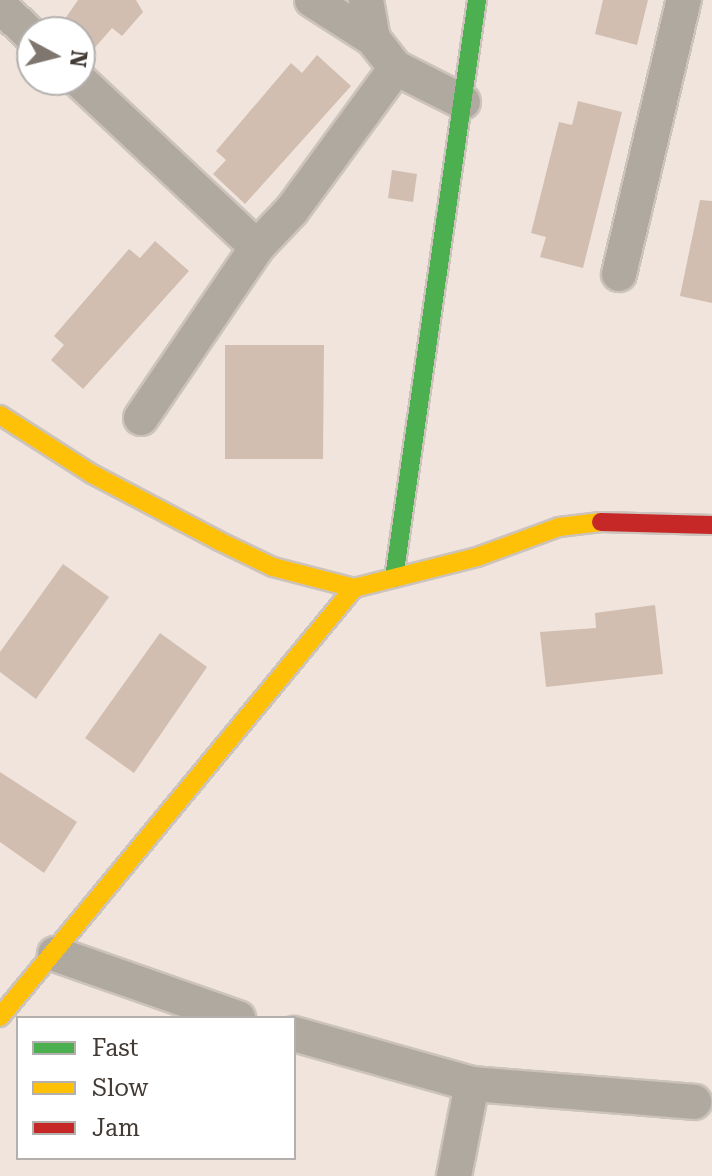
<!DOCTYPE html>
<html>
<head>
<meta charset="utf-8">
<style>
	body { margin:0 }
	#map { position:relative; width:712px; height:1176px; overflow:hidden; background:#f0e4dc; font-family:"Roboto Serif",serif }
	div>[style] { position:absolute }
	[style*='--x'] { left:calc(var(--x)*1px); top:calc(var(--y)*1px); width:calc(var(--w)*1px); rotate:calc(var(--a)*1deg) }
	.building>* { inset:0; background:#d1beb0 }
	.roads { filter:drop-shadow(2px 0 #ccc3bc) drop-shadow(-2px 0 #ccc3bc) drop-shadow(0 2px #ccc3bc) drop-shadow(0 -2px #ccc3bc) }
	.street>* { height:34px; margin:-17px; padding:0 17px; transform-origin:17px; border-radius:17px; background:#afa99f }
	.fast>* { height:18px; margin:-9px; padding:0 9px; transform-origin:9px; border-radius:9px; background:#4caf50 }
	.slow>* { height:18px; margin:-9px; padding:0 9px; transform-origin:9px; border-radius:9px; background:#ffc107 }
	.jam>* { height:18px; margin:-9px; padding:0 9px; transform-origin:9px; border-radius:9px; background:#c62828 }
	span { translate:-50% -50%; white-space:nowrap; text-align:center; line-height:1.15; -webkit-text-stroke:7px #fff; paint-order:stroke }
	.legend { position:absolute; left:16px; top:1016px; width:280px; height:144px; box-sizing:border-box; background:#fff; border:2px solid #b3b0ae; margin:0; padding:10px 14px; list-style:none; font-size:24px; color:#423a34 }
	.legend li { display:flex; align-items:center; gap:16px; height:40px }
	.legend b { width:40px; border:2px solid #b3b0ae }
	.north { position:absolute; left:16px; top:16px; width:80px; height:80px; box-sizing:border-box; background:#fff; border:2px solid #b3b0ae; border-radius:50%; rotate:97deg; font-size:22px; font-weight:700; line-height:32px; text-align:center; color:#423a34 }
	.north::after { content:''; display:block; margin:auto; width:28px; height:36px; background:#7f766f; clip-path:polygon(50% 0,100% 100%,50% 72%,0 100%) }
</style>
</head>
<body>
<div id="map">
	<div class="building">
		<div style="clip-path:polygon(78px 0,136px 0,143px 12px,122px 36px,112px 28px,91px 52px,80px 43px,80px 32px,60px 26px)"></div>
		<div style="clip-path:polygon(603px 0,648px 0,637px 45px,595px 34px)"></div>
		<div style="clip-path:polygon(317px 55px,351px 86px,245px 204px,213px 174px,226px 160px,216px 151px,291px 63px,302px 73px)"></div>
		<div style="clip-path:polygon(578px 101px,622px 112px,583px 268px,540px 257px,546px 237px,531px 233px,559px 122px,572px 125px)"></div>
		<div style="clip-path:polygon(392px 170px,417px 174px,413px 202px,388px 198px)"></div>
		<div style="clip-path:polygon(700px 200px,712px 201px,712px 303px,680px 296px)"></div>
		<div style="clip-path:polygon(155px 241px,189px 271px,83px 389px,51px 360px,64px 345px,54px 336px,129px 249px,140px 258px)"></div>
		<div style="clip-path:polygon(225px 345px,324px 345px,323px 459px,225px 459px)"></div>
		<div style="clip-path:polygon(63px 564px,109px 597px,36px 699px,0 672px,0 652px)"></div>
		<div style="clip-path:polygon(655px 605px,663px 674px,546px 687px,540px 632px,596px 628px,595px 613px)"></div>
		<div style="clip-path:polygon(160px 633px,207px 667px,134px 773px,85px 738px)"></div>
		<div style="clip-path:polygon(0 772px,77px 822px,44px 873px,0 842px)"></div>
	</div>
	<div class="roads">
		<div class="street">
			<div style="--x:312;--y:0;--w:72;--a:32.6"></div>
			<div style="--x:366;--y:0;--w:40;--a:80"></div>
			<div style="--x:373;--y:39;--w:37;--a:52"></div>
			<div style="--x:396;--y:68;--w:75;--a:26.9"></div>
			<div style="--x:0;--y:6;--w:44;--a:43.2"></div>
			<div style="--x:79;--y:80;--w:244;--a:43.2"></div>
			<div style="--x:619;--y:274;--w:282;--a:-76.7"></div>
			<div style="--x:141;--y:418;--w:207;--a:-55.8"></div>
			<div style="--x:257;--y:247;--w:51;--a:-46.6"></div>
			<div style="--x:292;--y:210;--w:176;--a:-53.8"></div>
			<div style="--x:55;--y:954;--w:194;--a:19.3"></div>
			<div style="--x:294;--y:1034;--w:185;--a:15.7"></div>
			<div style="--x:472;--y:1084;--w:223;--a:4.6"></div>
			<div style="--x:454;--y:1176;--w:94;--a:-78.9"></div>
		</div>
		<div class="fast">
			<div style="--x:394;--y:578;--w:584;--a:-81.83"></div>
		</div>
		<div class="slow">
			<div style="--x:0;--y:415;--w:109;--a:32.7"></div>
			<div style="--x:92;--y:474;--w:144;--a:27.8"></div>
			<div style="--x:219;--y:541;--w:60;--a:25.7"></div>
			<div style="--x:273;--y:567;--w:84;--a:14.5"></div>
			<div style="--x:354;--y:588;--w:127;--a:-14.1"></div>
			<div style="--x:477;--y:557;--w:87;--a:-20.1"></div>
			<div style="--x:559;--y:527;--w:42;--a:-6.8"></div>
			<div style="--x:0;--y:1017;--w:556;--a:-50.47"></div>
		</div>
		<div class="jam">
			<div style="--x:601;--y:522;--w:111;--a:1.5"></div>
		</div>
	</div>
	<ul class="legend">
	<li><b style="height:10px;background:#4caf50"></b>Fast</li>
	<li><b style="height:10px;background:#ffc107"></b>Slow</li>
	<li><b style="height:10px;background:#c62828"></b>Jam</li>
	</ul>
	<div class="north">N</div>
</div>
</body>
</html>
